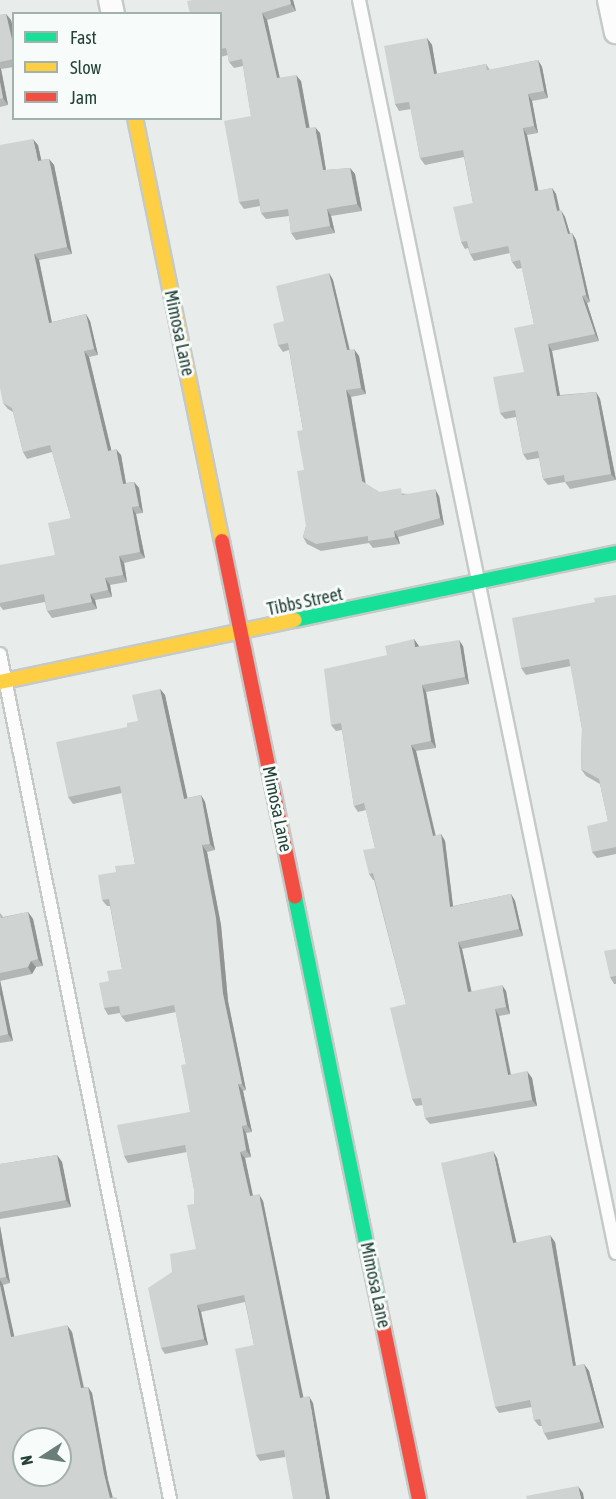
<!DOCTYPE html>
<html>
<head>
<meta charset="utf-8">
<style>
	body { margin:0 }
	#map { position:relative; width:616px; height:1499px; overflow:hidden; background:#e8edeb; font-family:"Asap Condensed",sans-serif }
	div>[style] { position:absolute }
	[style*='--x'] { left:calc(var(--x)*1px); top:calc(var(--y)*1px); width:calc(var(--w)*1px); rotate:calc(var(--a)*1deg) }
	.roads { filter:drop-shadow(2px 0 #c5cac8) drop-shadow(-2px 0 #c5cac8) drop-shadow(0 2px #c5cac8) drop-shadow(0 -2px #c5cac8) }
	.lane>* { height:12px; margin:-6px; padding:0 6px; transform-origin:6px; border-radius:6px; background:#fcfcfc }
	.street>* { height:22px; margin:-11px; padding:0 11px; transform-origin:11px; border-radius:11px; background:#fcfcfc }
	.fast>* { height:14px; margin:-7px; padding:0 7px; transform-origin:7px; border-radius:7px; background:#16e098 }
	.slow>* { height:14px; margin:-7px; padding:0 7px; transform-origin:7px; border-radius:7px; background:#ffcf43 }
	.jam>* { height:14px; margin:-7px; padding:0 7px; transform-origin:7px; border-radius:7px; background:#f24e42 }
	.wall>* { inset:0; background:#b2b6b5 }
	.shaded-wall>* { inset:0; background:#919493 }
	.building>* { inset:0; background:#cfd4d2 }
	span { translate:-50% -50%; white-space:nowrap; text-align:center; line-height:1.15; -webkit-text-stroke:6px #f7fbf9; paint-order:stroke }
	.street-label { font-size:18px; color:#24423a }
	.legend { position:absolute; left:12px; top:12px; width:210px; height:108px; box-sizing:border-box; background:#f7fbf9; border:2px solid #a3b1ad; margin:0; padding:8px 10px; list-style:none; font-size:18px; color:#24423a }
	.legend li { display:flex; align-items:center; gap:12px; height:30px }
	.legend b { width:30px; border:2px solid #a3b1ad }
	.north { position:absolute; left:12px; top:1427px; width:60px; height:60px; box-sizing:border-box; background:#f7fbf9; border:2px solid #a3b1ad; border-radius:50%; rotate:258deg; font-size:16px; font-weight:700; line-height:24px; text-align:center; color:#24423a }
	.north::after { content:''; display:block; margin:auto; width:21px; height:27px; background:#697e78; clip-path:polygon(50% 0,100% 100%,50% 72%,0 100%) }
</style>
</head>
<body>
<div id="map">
	<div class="roads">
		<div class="lane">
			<div style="--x:359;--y:0;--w:1279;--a:78.41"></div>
			<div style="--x:0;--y:654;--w:862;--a:78.62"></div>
		</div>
		<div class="street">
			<div style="--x:110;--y:0;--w:14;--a:78"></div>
			<div style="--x:609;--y:0;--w:33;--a:78"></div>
		</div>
		<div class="fast">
			<div style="--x:295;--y:620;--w:328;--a:-11.8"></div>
			<div style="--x:295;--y:897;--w:418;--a:78.4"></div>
		</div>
		<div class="slow">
			<div style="--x:135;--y:118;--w:432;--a:78.4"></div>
			<div style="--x:0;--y:682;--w:301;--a:-11.9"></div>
		</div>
		<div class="jam">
			<div style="--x:222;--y:541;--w:363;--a:78.4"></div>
			<div style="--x:379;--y:1306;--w:197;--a:78.3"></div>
		</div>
	</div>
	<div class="wall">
		<div style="clip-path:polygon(193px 0,293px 0,296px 11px,267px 20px,280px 78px,301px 81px,309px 128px,320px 133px,326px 170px,350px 168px,355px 174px,362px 211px,331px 216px,335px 233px,296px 240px,291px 233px,289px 216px,266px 219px,261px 213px,260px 206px,244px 209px,239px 202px,251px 116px,243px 66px,234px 68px,229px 62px,228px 55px,220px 57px,220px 14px)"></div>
		<div style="clip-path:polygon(6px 14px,11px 20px,14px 33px,14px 67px,1px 69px,8px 105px,0 107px,0 15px)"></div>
		<div style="clip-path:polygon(427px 38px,432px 45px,437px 74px,486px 64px,490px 70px,538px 60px,542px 67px,548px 98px,532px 101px,538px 133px,527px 135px,538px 191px,552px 188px,556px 194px,560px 210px,565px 217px,570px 233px,572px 233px,576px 240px,590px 302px,587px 303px,599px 341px,552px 351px,560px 395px,596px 392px,600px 399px,616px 480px,570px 489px,565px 482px,548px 485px,543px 479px,539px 458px,527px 460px,523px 454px,516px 417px,505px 419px,500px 413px,524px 372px,534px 324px,522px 268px,517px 269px,512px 262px,510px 253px,474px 261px,470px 254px,468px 248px,465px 249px,461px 242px,473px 203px,464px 157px,425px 165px,420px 158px,411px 109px,399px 111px,395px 104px)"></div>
		<div style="clip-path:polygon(38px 145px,41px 160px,49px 159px,54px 165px,72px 254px,39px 260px,52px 322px,86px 314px,90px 321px,98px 355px,89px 357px,111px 450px,121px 455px,126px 483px,134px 482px,139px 488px,143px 513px,136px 514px,145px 558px,124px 563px,127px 582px,110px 585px,112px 597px,95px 600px,97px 609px,52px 618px,47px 611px,45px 602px,3px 610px,0 606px,0 603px,55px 555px,71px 518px,52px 452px,27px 459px,23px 452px,13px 412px,8px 409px,3px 403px)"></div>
		<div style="clip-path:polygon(329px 273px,333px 280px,350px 350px,359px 356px,366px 394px,351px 397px,366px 484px,379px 492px,439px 496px,444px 525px,398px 537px,400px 544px,373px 548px,369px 543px,321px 551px,307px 544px,303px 537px,306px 526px,303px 430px,289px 350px,283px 352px,278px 345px,284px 321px)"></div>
		<div style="clip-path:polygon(616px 595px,616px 854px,597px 858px,592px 852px,608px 821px,600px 784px,586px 776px,581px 769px,582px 729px,571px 666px,526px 675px,521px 668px,595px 602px)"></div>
		<div style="clip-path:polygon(414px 639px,419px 647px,463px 646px,469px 684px,426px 692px,436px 748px,416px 751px,436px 836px,441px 834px,445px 841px,453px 906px,511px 894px,515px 901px,523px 936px,462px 949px,471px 991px,506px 991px,510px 1014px,499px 1016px,511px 1074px,532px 1078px,537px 1106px,430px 1124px,425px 1118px,423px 1105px,416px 1106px,412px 1099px,406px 1004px,374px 880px,373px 880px,369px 874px,375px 848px,366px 810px,358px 812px,354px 806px,342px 730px,336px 731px,331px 725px,387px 655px)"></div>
		<div style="clip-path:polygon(160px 689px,165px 695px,187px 798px,201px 795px,205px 802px,215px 850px,207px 852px,221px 925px,228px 1001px,246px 1090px,243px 1091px,252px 1132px,246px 1133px,251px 1157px,245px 1158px,253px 1195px,263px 1201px,303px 1398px,313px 1403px,285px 1457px,260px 1461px,256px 1455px,254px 1345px,245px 1302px,201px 1312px,208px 1345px,165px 1354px,161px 1348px,172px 1272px,196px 1249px,194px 1189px,187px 1152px,128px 1163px,124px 1156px,190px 1112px,186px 1064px,176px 1012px,126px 1022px,121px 1016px,120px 1013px,108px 1015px,104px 1008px,109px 981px,122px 969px,110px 906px,107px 906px,102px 900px,116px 872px,135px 864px,122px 793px,73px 804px,68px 797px,127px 727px,138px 721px)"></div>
		<div style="clip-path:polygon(28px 912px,33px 919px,43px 966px,36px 967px,32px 974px,0 981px,13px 1041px,0 1043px,0 913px,3px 917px)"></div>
		<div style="clip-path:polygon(616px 949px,616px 984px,614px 984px,610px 977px)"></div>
		<div style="clip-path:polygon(57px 1155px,62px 1162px,71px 1207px,0 1219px,0 1164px)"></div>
		<div style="clip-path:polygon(497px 1158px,516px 1242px,555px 1242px,576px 1366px,584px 1364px,589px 1371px,604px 1428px,548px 1440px,544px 1433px,542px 1426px,539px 1426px,534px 1420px,532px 1407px,499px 1413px,495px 1407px)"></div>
		<div style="clip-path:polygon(0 1226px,10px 1283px,3px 1285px,14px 1337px,72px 1332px,84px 1387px,88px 1387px,92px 1393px,108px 1480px,113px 1498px,115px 1497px,117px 1499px,0 1499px)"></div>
	</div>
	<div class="shaded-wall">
		<div style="clip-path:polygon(290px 0,293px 0,296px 11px,291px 4px)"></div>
		<div style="clip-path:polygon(262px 13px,267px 20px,281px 85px,277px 78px)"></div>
		<div style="clip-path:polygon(6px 14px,11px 20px,14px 33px,14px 48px)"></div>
		<div style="clip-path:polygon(427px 38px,432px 45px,438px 81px,434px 74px)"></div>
		<div style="clip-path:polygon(538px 60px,542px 67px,548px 98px,544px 91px)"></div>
		<div style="clip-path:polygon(0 68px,1px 69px,8px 105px,3px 98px,0 82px)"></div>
		<div style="clip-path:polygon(296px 75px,301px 81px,311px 135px,306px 128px)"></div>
		<div style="clip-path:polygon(528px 94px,532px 101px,538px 133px,534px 126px)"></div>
		<div style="clip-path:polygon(315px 127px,320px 133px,327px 177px,323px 170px)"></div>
		<div style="clip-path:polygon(523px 128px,527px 135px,540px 198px,535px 191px)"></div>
		<div style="clip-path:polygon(33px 139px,38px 145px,43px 168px,38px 161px)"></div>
		<div style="clip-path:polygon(49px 159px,54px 165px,72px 254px,67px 247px)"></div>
		<div style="clip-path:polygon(350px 168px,355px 174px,362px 211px,357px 204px)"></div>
		<div style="clip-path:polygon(552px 188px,556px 194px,561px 218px,557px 211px)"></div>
		<div style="clip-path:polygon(327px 209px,331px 216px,335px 233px,330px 226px)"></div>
		<div style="clip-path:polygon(561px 210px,565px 217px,572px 241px,568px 234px)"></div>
		<div style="clip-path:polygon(572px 233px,576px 240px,590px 302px,586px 295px)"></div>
		<div style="clip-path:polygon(34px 254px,39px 260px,53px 329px,49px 323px)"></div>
		<div style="clip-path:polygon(329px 273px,333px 280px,351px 357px,347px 350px)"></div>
		<div style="clip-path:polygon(582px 296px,587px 303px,599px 341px,595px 334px)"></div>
		<div style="clip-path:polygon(86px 314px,90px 321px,98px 355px,94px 349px)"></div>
		<div style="clip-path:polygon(548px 344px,552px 351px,561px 402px,557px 396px)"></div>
		<div style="clip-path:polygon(354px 349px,359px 356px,366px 394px,361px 388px)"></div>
		<div style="clip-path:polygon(84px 351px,89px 357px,113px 457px,108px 451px)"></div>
		<div style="clip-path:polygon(346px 390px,351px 397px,366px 488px,362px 481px)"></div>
		<div style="clip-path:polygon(596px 392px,600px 399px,616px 480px,611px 474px)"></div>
		<div style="clip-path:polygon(116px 449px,121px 455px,127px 490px,123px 484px)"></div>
		<div style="clip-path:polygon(134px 482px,139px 488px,143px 513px,139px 506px)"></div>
		<div style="clip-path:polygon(435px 489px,439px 496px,444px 525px,440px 518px)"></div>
		<div style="clip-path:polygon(132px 507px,136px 514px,145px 558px,140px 552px)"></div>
		<div style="clip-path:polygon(394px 531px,398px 537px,400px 544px,395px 537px)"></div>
		<div style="clip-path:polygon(119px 556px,124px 563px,127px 582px,123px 575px)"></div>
		<div style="clip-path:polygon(105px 578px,110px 585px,112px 597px,108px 590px)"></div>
		<div style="clip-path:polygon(90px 594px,95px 600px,97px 609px,92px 602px)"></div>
		<div style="clip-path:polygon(414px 639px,419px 646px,420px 654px,415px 647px)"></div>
		<div style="clip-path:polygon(459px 640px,463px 646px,469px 684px,465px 677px)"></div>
		<div style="clip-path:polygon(422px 685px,426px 692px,436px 748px,431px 741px)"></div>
		<div style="clip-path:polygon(160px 689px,165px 695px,189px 805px,184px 799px)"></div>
		<div style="clip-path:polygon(411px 745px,416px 751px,437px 843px,433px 836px)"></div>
		<div style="clip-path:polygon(201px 795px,205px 802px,215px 850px,210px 844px)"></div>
		<div style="clip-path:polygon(441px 834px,445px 841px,454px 914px,450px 907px)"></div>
		<div style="clip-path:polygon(202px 845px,207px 852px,221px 925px,228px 1001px,246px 1090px,242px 1084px,223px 994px)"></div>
		<div style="clip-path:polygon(511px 894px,515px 901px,523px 936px,519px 929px)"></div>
		<div style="clip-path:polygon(28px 912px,33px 919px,43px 966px,38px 959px)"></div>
		<div style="clip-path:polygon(458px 942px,462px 949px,473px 998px,468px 992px)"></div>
		<div style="clip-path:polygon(31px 961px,36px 967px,32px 974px,28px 967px)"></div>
		<div style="clip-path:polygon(0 980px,13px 1041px,8px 1034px,0 994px)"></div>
		<div style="clip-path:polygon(502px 985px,506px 991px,510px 1014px,506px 1007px)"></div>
		<div style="clip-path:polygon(495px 1009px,499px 1016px,512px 1082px,508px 1075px)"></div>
		<div style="clip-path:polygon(527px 1071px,532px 1078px,537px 1106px,532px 1100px)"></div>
		<div style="clip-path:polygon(238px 1084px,243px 1091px,252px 1132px,247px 1125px)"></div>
		<div style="clip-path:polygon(242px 1126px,246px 1133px,251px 1157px,246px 1150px)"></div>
		<div style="clip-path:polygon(493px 1151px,497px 1158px,518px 1249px,513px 1243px)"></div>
		<div style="clip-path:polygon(240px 1152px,245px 1158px,254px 1202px,250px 1196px)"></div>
		<div style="clip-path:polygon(57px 1155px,62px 1162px,71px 1207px,66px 1200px)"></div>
		<div style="clip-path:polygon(259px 1194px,263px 1201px,305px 1405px,300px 1398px)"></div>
		<div style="clip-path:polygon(0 1226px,10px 1283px,6px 1277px,0 1245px)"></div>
		<div style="clip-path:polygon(550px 1235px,555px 1242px,577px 1373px,573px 1366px)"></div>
		<div style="clip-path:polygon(0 1280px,3px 1285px,16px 1344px,11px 1337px,0 1285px)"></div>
		<div style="clip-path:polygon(197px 1305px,201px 1312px,208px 1345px,204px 1339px)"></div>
		<div style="clip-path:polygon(67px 1325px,72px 1332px,85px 1395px,81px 1388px)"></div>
		<div style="clip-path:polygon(584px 1364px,589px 1371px,604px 1428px,600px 1422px)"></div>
		<div style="clip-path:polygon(88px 1387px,92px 1393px,108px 1480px,113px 1499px,110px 1499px,104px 1474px)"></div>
		<div style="clip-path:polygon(309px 1396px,313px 1403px,330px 1499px,326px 1499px)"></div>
		<div style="clip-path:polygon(578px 1486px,583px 1493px,584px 1499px,581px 1499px)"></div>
	</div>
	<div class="building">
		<div style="clip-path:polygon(193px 0,290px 0,291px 4px,262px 13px,277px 78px,296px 75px,306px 128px,315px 127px,323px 170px,350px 168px,357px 204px,327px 209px,330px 226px,291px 233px,288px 209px,261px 213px,259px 199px,239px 202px,224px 121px,251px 116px,242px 59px,229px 62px,226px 48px,220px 49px,220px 14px,190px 14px,187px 1px)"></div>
		<div style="clip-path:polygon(6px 14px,14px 48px,14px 59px,0 62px,0 15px)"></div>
		<div style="clip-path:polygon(427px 38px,434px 74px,486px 64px,487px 70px,538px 60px,544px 91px,528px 94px,534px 126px,523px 128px,535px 191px,552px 188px,557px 211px,561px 210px,568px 234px,572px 233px,586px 295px,582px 296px,595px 334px,548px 344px,557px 396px,596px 392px,611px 474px,565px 482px,564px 475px,543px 479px,538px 451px,523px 454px,515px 410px,500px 413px,493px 377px,524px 372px,514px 328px,534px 324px,520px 260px,512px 262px,508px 246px,470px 254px,467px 241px,461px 242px,453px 207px,473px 203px,463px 150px,420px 158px,409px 102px,395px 104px,384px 46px)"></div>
		<div style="clip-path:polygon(0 82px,3px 98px,0 99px)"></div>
		<div style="clip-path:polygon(33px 139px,38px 161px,49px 159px,67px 247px,34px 254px,49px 323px,86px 314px,94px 349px,84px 351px,108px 451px,116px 449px,123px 484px,134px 482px,139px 506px,132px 507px,140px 552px,119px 556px,123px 575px,105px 578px,108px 590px,90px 594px,92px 602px,47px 611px,44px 594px,0 603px,0 565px,55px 555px,48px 523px,71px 518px,50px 445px,23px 452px,12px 408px,3px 403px,0 388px,0 145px)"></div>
		<div style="clip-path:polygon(329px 273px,347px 350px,354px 349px,361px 388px,346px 390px,362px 481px,379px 492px,401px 488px,402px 495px,435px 489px,440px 518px,394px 531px,395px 537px,368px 541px,368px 536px,316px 544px,303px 537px,306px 526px,297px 471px,304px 470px,297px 431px,303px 430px,288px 343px,278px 345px,273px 324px,284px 321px,276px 286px)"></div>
		<div style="clip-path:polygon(616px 595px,616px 847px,592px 852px,587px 826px,608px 821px,599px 779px,581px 769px,582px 729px,569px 659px,521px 668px,512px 618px,595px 602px,594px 598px)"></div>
		<div style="clip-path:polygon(414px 639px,415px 647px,459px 640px,465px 677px,422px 685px,431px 741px,411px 745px,433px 836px,441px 834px,450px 907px,511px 894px,519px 929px,458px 942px,468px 992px,502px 985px,506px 1007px,495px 1009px,508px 1075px,527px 1071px,532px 1100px,425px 1118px,421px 1098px,412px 1099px,390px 1008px,406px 1004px,373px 873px,369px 874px,363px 850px,375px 848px,364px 803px,354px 806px,341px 723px,331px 725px,324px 669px,387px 655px,385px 646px)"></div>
		<div style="clip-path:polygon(160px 689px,184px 799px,201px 795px,210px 844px,202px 845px,216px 918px,223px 994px,242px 1084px,238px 1084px,247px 1125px,242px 1126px,246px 1150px,240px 1152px,250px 1196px,259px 1194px,300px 1398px,309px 1396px,326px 1499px,293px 1499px,284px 1450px,256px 1455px,235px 1349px,254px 1345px,244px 1295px,197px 1305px,204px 1339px,161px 1348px,148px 1288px,172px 1272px,170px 1254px,196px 1249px,187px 1205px,194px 1204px,194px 1189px,185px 1145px,124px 1156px,117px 1125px,190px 1112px,181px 1065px,186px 1064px,174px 1005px,121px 1016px,119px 1006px,104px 1008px,99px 983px,109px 981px,107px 971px,122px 969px,109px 899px,102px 900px,98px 875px,116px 872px,115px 866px,135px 864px,120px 786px,68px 797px,56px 742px,127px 727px,127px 723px,138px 721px,132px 695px)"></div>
		<div style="clip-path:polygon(28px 912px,38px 959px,31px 961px,28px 967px,0 973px,0 915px,1px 918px)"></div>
		<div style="clip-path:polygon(616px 949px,616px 976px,610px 977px,604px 951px)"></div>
		<div style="clip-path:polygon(0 994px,8px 1034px,0 1036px)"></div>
		<div style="clip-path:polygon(493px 1151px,513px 1243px,550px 1235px,573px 1366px,584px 1364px,600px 1422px,544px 1433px,540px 1419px,534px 1420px,530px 1400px,495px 1407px,441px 1163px)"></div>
		<div style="clip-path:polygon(57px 1155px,66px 1200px,0 1212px,0 1164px)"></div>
		<div style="clip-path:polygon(0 1245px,6px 1277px,0 1278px)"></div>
		<div style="clip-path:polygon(evenodd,0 1285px,11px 1337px,67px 1325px,81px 1388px,88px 1387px,104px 1474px,110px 1498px,115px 1497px,116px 1499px,0 1499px,0 1285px,24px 1439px,60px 1439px,60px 1475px,24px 1475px,24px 1439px)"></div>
		<div style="clip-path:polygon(578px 1486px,581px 1499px,527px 1499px,526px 1496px)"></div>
	</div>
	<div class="street-label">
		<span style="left:179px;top:333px;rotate:78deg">Mimosa Lane</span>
		<span style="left:305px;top:602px;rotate:-12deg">Tibbs Street</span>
		<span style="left:277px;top:809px;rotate:78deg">Mimosa Lane</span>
		<span style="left:375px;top:1285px;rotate:78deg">Mimosa Lane</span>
	</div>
	<ul class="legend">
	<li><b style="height:8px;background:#16e098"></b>Fast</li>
	<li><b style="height:8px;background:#ffcf43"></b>Slow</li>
	<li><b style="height:8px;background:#f24e42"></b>Jam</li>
	</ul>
	<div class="north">N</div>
</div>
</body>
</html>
